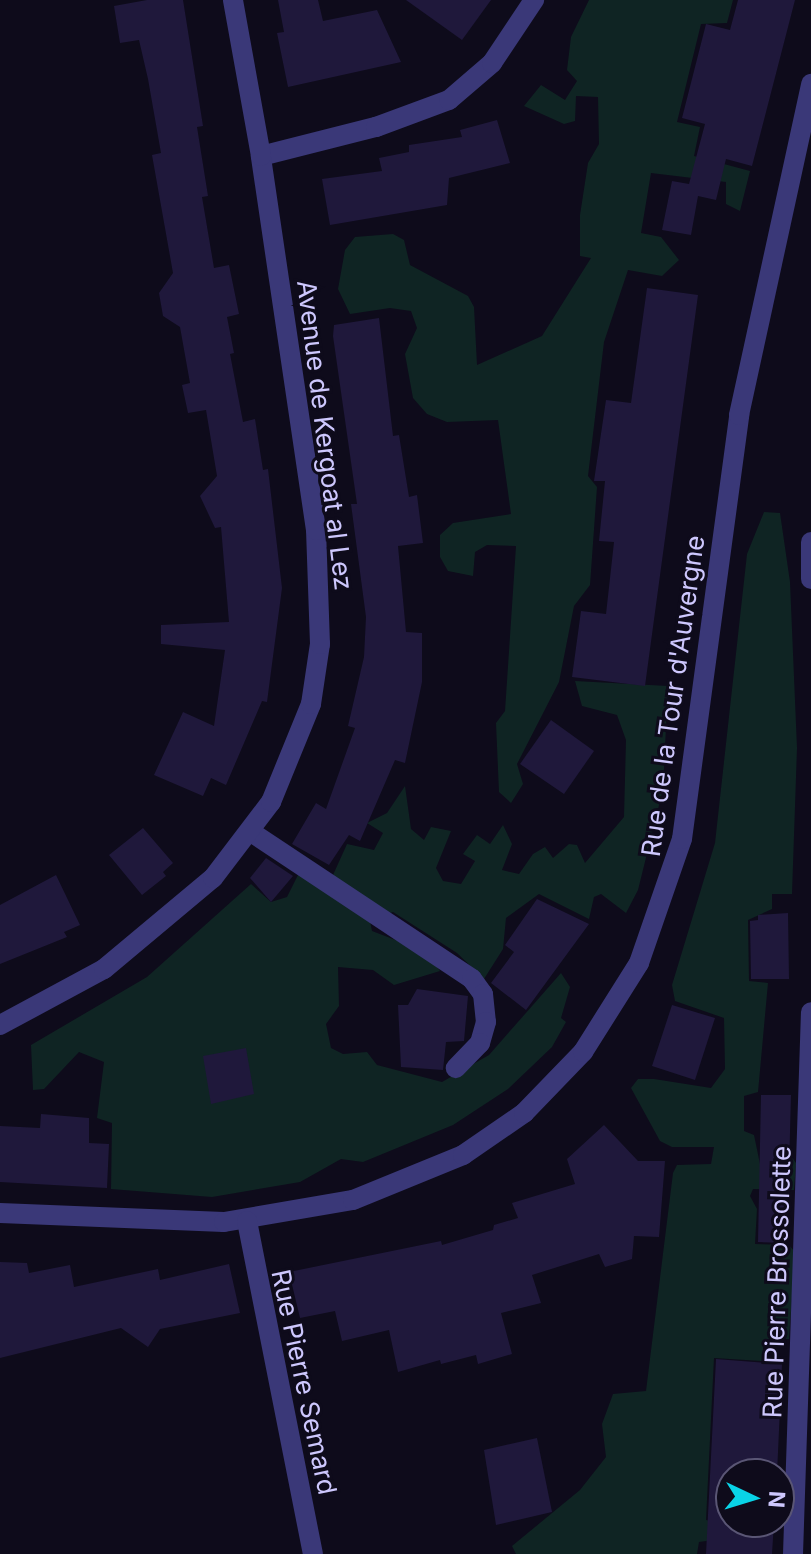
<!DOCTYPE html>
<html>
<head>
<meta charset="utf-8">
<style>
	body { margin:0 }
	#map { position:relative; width:811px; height:1554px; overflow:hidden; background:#0e0b1b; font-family:Inter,sans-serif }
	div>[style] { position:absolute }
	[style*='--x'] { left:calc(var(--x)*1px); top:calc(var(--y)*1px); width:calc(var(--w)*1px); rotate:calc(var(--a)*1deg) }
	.green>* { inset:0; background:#0f2423 }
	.building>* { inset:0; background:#1f183b }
	.minor>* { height:20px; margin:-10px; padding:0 10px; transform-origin:10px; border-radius:10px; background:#3a3878 }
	span { translate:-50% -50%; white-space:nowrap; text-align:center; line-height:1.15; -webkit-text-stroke:6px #0e0b1b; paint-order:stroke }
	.street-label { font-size:26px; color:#cdc7fd }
	.north { position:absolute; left:715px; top:1458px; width:80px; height:80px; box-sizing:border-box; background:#0e0b1b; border:2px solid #5a5675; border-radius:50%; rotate:94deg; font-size:22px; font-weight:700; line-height:32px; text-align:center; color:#cdc7fd }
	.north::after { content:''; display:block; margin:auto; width:28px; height:36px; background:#09d3e7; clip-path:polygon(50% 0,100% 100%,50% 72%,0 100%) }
</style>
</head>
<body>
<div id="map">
	<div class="green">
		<div style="clip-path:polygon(589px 0,733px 0,727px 23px,701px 24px,677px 122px,700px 127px,694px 156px,750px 171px,740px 211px,726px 204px,726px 182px,651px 173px,641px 233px,661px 237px,679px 260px,662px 276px,628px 270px,604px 342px,588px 476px,597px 487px,590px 585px,574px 606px,559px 682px,517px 764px,523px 784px,511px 803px,499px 792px,496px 723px,505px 711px,516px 546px,487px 545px,475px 552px,473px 576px,448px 571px,440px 557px,440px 535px,453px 523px,511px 514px,498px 420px,447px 422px,427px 414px,413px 398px,405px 354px,417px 328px,411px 311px,390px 308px,350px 314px,338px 289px,345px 250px,355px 237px,393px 234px,404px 240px,410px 265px,468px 296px,474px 307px,477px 365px,542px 336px,591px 258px,580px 256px,580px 215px,588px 163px,599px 144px,598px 97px,576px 96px,575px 121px,564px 124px,524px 106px,541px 85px,565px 100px,577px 81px,567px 70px,571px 37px)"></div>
		<div style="clip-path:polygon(764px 512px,780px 513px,790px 582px,797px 748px,792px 894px,772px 894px,772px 909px,748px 920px,749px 981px,768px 983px,758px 1092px,744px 1096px,744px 1131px,754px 1135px,760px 1164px,784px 1164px,791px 1156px,796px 1163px,794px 1190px,753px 1189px,750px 1196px,757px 1209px,755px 1244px,789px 1245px,795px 1252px,789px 1339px,764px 1339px,762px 1361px,714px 1358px,706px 1520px,719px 1523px,720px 1539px,699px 1542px,697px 1554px,516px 1554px,512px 1546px,580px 1490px,606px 1457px,602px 1424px,613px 1394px,646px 1391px,673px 1173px,677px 1165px,711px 1164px,714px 1147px,672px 1147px,660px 1141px,631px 1088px,638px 1079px,654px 1079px,711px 1088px,725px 1069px,724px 1018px,675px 1001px,672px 985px,715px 843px,747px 554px)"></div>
		<div style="clip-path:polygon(575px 681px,668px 686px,663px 789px,638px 890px,626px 913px,601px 894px,594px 897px,589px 919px,539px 894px,506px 918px,503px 949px,484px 979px,457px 953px,393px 912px,370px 921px,372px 931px,427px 952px,440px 971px,394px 985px,373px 970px,338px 967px,339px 1006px,326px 1024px,331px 1048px,343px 1054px,367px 1052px,377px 1065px,442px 1082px,489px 1055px,561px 973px,570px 987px,561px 1018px,566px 1022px,552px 1047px,508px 1089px,453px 1125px,363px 1162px,341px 1159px,300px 1182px,212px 1197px,111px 1189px,112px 1123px,97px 1118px,104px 1062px,79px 1052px,44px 1089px,33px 1090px,31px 1045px,147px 977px,251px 884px,271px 902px,287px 897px,305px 861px,333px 875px,347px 844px,374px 850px,383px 833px,367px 823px,387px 813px,405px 786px,411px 829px,424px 840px,431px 827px,451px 831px,436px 868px,443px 881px,461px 884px,475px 861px,463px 854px,477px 835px,490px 844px,503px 825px,512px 844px,502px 870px,519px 874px,533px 854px,545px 847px,553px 858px,569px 844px,577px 845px,585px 863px,624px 817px,626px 740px,617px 715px,582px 706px)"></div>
	</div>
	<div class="building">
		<div style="clip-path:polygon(147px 0,183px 0,203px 126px,197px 127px,208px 196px,202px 197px,214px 268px,229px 265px,239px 314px,227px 317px,234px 353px,230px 354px,243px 422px,255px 419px,263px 470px,268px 469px,282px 588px,267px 702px,262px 701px,226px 785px,211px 778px,203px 796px,154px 775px,183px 712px,214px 726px,225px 650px,161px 644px,161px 625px,229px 622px,221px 527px,215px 528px,200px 496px,217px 476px,206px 410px,188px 413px,182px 385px,190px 383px,180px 327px,163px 316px,159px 293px,173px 273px,152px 155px,161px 153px,148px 79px,139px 40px,120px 43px,114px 6px)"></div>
		<div style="clip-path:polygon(278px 0,318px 0,323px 21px,377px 10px,401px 62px,288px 87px,277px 33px,284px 32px)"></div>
		<div style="clip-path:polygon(406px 0,491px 0,462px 40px)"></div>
		<div style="clip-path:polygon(738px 0,795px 0,752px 166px,726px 159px,716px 200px,698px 196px,691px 235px,662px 230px,672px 181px,689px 184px,705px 124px,682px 118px,706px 24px,730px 30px)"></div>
		<div style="clip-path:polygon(497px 120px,510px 163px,449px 178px,447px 205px,330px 225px,322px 179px,382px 171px,379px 158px,409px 152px,409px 145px,462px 137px,460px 130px)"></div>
		<div style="clip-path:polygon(647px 288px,698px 295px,645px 686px,572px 677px,581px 611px,606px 614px,614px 542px,599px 541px,605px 481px,594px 481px,606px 400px,631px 403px)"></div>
		<div style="clip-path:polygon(379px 318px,393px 436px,399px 435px,409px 497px,417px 495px,423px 543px,398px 546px,406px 632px,422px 633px,422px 682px,405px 763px,395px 760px,360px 841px,349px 835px,329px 865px,292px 844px,316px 803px,326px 809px,355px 728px,348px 726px,364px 657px,366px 617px,351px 504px,357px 504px,333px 336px,334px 325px)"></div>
		<div style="clip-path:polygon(551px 720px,594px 751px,564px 794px,520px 764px)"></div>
		<div style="clip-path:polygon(143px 828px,173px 863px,163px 872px,166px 876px,142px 895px,109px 855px)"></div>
		<div style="clip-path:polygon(266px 858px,293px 876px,271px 902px,250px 878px)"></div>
		<div style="clip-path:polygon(56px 875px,80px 925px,64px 932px,67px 937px,0 964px,0 905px)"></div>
		<div style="clip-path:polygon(537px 899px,589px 924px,526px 1010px,491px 983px,514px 952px,505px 945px)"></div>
		<div style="clip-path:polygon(788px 913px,789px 979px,751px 979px,750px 921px,758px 920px,758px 915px)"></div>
		<div style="clip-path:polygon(417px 989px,468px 996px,464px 1041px,446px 1042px,443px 1070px,401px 1067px,398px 1005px,408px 1005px)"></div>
		<div style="clip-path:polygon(672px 1005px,715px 1018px,695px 1080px,652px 1066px)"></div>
		<div style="clip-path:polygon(246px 1048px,254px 1094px,211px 1104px,203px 1056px)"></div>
		<div style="clip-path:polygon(761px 1095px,791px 1095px,787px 1243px,758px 1242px)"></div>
		<div style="clip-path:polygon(41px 1114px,89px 1118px,89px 1143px,109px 1144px,107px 1188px,0 1182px,0 1126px,40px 1128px)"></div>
		<div style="clip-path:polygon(604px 1125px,638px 1161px,665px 1161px,659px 1237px,634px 1236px,632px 1259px,605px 1267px,599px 1254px,532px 1275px,541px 1303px,501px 1313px,512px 1354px,478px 1364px,476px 1355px,441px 1364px,440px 1360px,398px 1372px,389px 1330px,342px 1341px,335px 1311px,300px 1318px,289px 1272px,441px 1241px,442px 1245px,493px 1230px,494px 1225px,518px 1218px,512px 1203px,575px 1184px,567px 1159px)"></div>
		<div style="clip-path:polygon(0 1262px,27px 1263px,29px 1273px,70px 1265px,74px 1287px,158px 1269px,160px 1280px,229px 1264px,240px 1313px,160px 1329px,148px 1347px,121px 1328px,0 1358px)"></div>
		<div style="clip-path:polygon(716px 1359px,782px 1364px,777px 1474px,731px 1474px,731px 1522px,774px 1522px,772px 1554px,706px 1554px)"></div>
		<div style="clip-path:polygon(537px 1438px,552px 1512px,496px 1525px,484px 1450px)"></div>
	</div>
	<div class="minor">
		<div style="--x:261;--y:156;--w:119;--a:-14.2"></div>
		<div style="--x:376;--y:127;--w:78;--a:-20.3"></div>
		<div style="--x:449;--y:100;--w:57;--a:-40.7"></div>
		<div style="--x:492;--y:63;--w:76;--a:-56.3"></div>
		<div style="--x:811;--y:542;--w:37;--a:90"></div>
		<div style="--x:251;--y:832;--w:265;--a:33.6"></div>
		<div style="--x:472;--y:979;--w:19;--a:54"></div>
		<div style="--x:483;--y:994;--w:28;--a:84"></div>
		<div style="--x:486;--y:1022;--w:22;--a:106"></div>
		<div style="--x:480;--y:1043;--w:35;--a:134"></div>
		<div style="--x:0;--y:1025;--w:118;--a:-28.3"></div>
		<div style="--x:104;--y:969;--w:142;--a:-39.9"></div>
		<div style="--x:213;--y:878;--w:96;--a:-52.7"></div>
		<div style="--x:271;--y:802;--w:106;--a:-67.8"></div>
		<div style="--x:311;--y:704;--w:61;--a:-81.5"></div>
		<div style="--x:320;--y:644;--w:114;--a:-92"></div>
		<div style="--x:316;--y:530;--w:378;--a:-98.4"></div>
		<div style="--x:261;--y:156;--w:158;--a:-100.2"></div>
		<div style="--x:0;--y:1213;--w:224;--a:2.3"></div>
		<div style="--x:224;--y:1222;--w:131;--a:-9.7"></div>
		<div style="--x:353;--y:1200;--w:119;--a:-22.2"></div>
		<div style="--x:463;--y:1155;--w:74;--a:-34.5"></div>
		<div style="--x:524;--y:1113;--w:85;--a:-46"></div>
		<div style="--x:583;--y:1052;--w:105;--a:-57.8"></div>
		<div style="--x:639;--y:963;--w:131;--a:-70.9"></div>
		<div style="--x:682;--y:839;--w:428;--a:-82.3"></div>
		<div style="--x:739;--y:415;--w:339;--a:-77.7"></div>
		<div style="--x:247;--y:1221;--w:339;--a:78.8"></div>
		<div style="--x:793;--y:1554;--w:542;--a:-88.1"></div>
	</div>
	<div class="street-label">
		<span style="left:325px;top:435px;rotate:83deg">Avenue de Kergoat al Lez</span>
		<span style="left:673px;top:696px;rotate:-82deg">Rue de la Tour d'Auvergne</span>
		<span style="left:777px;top:1282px;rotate:-88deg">Rue Pierre Brossolette</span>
		<span style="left:304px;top:1382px;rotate:78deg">Rue Pierre Semard</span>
	</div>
	<div class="north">N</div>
</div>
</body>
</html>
